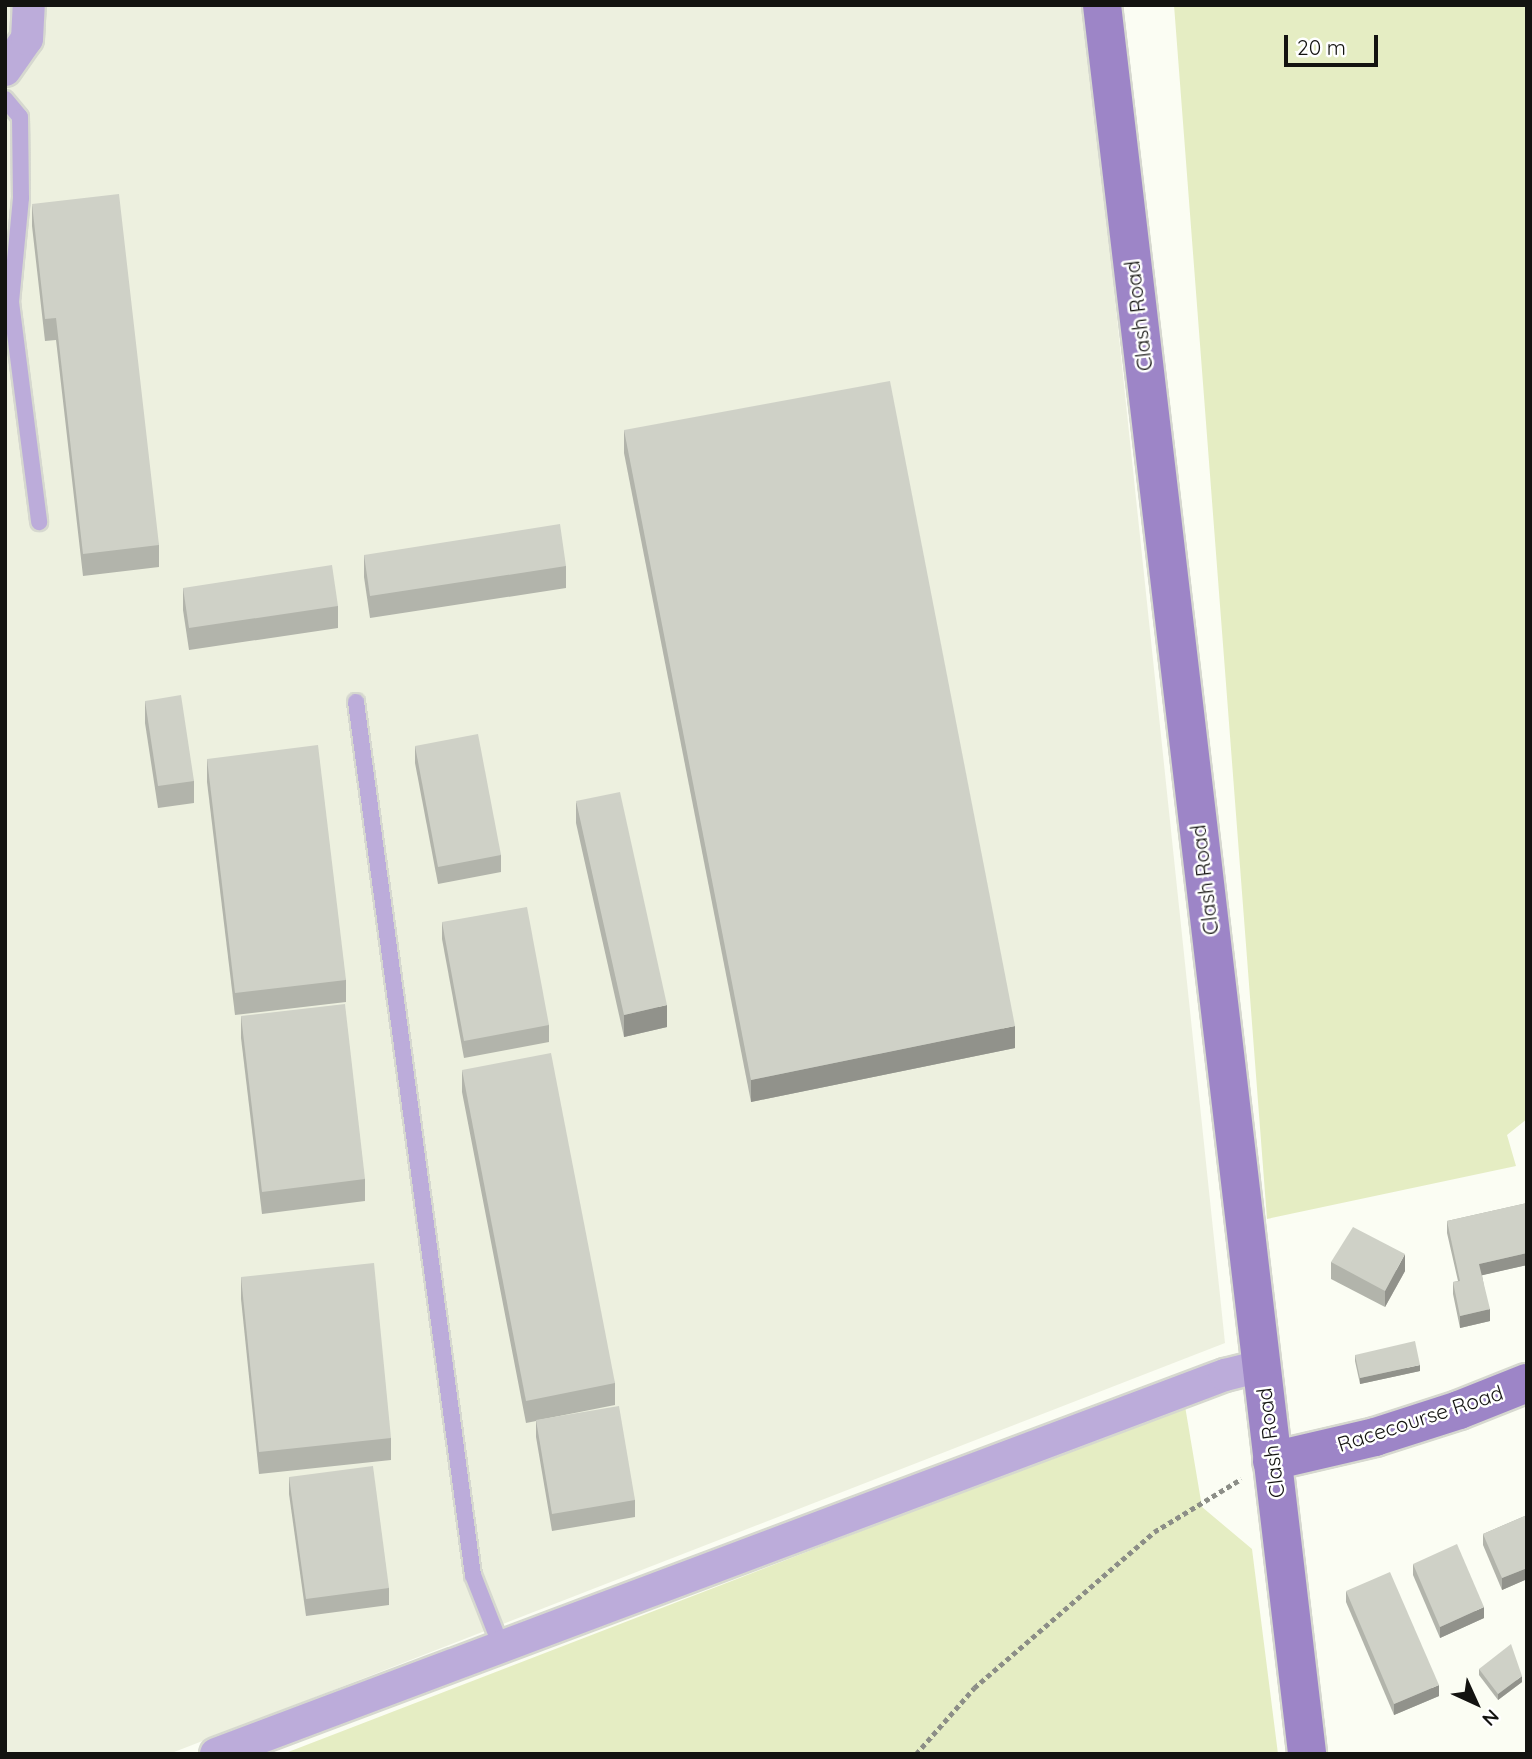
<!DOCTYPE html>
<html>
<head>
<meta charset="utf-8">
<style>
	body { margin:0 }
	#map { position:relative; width:1532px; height:1759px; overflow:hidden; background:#fbfdf3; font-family:Quicksand,sans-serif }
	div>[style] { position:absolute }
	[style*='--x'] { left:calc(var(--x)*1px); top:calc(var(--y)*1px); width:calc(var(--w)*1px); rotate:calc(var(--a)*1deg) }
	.built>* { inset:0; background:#edf0df }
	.green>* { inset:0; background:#e5edc3 }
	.path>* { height:4.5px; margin-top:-2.25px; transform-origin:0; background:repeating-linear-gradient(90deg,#8c8e87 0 5px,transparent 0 8.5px) }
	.roads { filter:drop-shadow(2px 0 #d6d8cf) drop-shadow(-2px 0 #d6d8cf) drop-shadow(0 2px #d6d8cf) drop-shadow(0 -2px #d6d8cf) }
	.lane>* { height:16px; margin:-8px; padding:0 8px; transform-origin:8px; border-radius:8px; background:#bcacda }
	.street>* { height:32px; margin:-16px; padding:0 16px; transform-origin:16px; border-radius:16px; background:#bcacda }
	.secondary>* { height:38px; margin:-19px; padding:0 19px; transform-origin:19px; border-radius:19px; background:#9d85c7 }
	.wall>* { inset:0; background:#b2b4ab }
	.shaded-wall>* { inset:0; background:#91928b }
	.building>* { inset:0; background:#cfd1c7 }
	span { translate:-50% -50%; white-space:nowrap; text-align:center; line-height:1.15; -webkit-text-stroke:5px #fff; paint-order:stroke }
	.street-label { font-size:21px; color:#131310 }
	.frame { position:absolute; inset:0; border:7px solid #131310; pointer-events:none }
	.north { position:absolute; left:1441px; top:1668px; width:70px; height:70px; -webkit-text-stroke:5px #fff; paint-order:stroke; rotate:135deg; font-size:19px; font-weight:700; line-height:28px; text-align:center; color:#131310 }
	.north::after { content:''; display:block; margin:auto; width:24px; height:32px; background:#131310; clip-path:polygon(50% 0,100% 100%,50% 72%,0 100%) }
	.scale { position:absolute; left:1284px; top:35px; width:94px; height:32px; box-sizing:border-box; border:4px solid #131310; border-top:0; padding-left:9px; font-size:21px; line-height:24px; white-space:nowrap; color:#131310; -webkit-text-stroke:5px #fff; paint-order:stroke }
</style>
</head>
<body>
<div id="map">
	<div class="built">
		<div style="clip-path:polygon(5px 5px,1084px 5px,1225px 1343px,169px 1754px,5px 1754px)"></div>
	</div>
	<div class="green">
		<div style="clip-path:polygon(1174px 5px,1527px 5px,1527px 1119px,1507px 1135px,1516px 1166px,1267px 1219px)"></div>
		<div style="clip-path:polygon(1185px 1406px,1202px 1507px,1252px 1549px,1278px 1754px,283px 1754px)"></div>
	</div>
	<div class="path">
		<div style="--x:916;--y:1754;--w:88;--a:-48.7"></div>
		<div style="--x:974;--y:1688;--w:238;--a:-40.9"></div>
		<div style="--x:1154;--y:1532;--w:102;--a:-31.3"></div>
	</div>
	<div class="roads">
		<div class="lane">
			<div style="--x:5;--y:99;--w:23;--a:50"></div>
			<div style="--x:20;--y:117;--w:81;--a:89.3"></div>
			<div style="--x:21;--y:198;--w:104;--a:95.5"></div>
			<div style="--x:11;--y:302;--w:222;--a:82.7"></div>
			<div style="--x:356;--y:702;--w:881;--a:82.37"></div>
			<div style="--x:473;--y:1575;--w:76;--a:68.5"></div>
		</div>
		<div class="street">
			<div style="--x:5;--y:70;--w:38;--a:-55"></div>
			<div style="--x:27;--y:39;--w:34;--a:-87"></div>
			<div style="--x:216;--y:1754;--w:1078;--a:-20.59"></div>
			<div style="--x:1225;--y:1375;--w:36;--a:-14"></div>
		</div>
		<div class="secondary">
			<div style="--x:1102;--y:5;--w:1761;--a:83.31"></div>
			<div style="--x:1272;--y:1461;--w:106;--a:-13.1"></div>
			<div style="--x:1375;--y:1437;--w:88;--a:-17.8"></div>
			<div style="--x:1459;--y:1410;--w:73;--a:-21.7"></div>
		</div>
	</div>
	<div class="wall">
		<div style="clip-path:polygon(32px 204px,159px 545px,159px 567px,83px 576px,56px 340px,45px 341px,32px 226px)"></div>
		<div style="clip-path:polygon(624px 430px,1015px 1048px,751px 1102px,624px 453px)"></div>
		<div style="clip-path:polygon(364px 555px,566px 566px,566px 588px,370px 618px,364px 577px)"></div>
		<div style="clip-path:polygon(183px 588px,338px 606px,338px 628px,189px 650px,183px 610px)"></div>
		<div style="clip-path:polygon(145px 701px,194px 781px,194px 803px,158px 808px,145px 723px)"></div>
		<div style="clip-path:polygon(415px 746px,501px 855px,501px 872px,438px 884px,415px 763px)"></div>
		<div style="clip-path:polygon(207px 759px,346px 980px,346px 1002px,235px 1015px,207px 782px)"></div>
		<div style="clip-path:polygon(576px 801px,667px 1027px,624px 1037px,576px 823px)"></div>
		<div style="clip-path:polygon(442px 922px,549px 1025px,549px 1042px,464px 1058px,442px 939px)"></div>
		<div style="clip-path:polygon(241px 1016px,365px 1179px,365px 1201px,262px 1214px,241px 1038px)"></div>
		<div style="clip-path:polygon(462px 1070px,615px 1383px,615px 1405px,539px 1420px,635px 1500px,635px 1517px,552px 1531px,536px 1437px,536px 1421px,526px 1423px,462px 1092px)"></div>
		<div style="clip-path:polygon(1527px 1203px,1527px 1265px,1482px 1275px,1490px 1321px,1460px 1328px,1453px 1294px,1453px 1282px,1458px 1281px,1447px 1233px,1447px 1221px)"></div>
		<div style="clip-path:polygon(1331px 1262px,1405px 1271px,1385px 1307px,1331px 1279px)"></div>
		<div style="clip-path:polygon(241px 1277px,391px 1438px,391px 1460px,259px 1474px,241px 1299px)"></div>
		<div style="clip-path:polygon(1355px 1355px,1420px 1371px,1360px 1384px,1355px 1361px)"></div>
		<div style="clip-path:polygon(289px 1477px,389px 1588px,389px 1605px,306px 1616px,289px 1494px)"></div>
		<div style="clip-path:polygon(1527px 1515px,1527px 1579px,1502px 1590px,1483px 1545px,1483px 1534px)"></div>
		<div style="clip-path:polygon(1413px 1564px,1484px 1618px,1440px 1638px,1413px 1575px)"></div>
		<div style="clip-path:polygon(1346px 1591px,1439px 1696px,1394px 1715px,1346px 1602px)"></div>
		<div style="clip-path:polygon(1479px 1669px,1522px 1682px,1498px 1700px,1479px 1675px)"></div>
	</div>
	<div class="shaded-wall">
		<div style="clip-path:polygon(667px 1005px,667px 1027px,624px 1037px,624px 1015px)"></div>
		<div style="clip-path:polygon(1015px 1026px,1015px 1048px,751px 1102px,751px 1080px)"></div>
		<div style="clip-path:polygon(1527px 1253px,1527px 1265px,1479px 1276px,1479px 1264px)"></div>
		<div style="clip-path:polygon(1405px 1254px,1405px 1271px,1385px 1307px,1385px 1291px)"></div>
		<div style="clip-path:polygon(1490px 1309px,1490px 1321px,1460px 1328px,1460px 1316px)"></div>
		<div style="clip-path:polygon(1420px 1365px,1420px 1371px,1360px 1384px,1360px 1378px)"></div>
		<div style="clip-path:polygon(1527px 1568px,1527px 1579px,1502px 1590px,1502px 1578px)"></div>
		<div style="clip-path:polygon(1484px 1607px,1484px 1618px,1440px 1638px,1440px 1627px)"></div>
		<div style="clip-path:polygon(1522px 1676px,1522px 1682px,1498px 1700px,1498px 1694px)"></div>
		<div style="clip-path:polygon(1439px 1685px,1439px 1696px,1394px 1715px,1394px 1704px)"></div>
	</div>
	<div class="building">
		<div style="clip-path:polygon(119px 194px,159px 545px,83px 554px,56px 318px,45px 319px,32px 204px)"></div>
		<div style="clip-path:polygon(890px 381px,1015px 1026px,751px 1080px,624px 430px)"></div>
		<div style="clip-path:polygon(560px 524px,566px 566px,370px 596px,364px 555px)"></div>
		<div style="clip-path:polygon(332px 565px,338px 606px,189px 628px,183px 588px)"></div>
		<div style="clip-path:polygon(181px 695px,194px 781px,158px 786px,145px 701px)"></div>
		<div style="clip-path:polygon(478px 734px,501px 855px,438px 867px,415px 746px)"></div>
		<div style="clip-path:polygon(318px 745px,346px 980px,235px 993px,207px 759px)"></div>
		<div style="clip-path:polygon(620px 792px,667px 1005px,624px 1015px,576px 801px)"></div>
		<div style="clip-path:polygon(527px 907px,549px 1025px,464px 1041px,442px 922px)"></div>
		<div style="clip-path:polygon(345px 1004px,365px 1179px,262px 1192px,241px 1016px)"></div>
		<div style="clip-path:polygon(551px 1053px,615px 1383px,526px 1401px,462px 1070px)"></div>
		<div style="clip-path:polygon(1527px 1203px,1527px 1253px,1479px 1264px,1490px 1309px,1460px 1316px,1453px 1282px,1460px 1281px,1447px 1221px)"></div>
		<div style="clip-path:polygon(1353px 1227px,1405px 1254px,1385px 1291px,1331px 1262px)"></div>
		<div style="clip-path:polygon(374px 1263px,391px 1438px,259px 1452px,241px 1277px)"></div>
		<div style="clip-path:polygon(1415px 1341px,1420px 1365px,1360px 1378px,1355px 1355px)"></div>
		<div style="clip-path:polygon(619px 1406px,635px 1500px,552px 1514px,536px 1420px)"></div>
		<div style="clip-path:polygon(373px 1466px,389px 1588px,306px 1599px,289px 1477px)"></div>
		<div style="clip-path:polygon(1527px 1515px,1527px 1568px,1502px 1578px,1483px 1534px)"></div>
		<div style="clip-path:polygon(1457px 1544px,1484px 1607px,1440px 1627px,1413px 1564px)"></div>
		<div style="clip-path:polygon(1390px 1572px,1439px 1685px,1394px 1704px,1346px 1591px)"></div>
		<div style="clip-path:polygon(1511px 1644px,1522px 1676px,1498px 1694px,1479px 1669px)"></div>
	</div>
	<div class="street-label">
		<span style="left:1138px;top:316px;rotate:-97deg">Clash Road</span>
		<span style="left:1204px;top:880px;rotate:-97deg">Clash Road</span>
		<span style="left:1420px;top:1418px;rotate:-18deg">Racecourse Road</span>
		<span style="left:1270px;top:1443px;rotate:-97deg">Clash Road</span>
	</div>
	<div class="frame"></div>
	<div class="north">N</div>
	<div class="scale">20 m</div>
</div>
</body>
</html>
